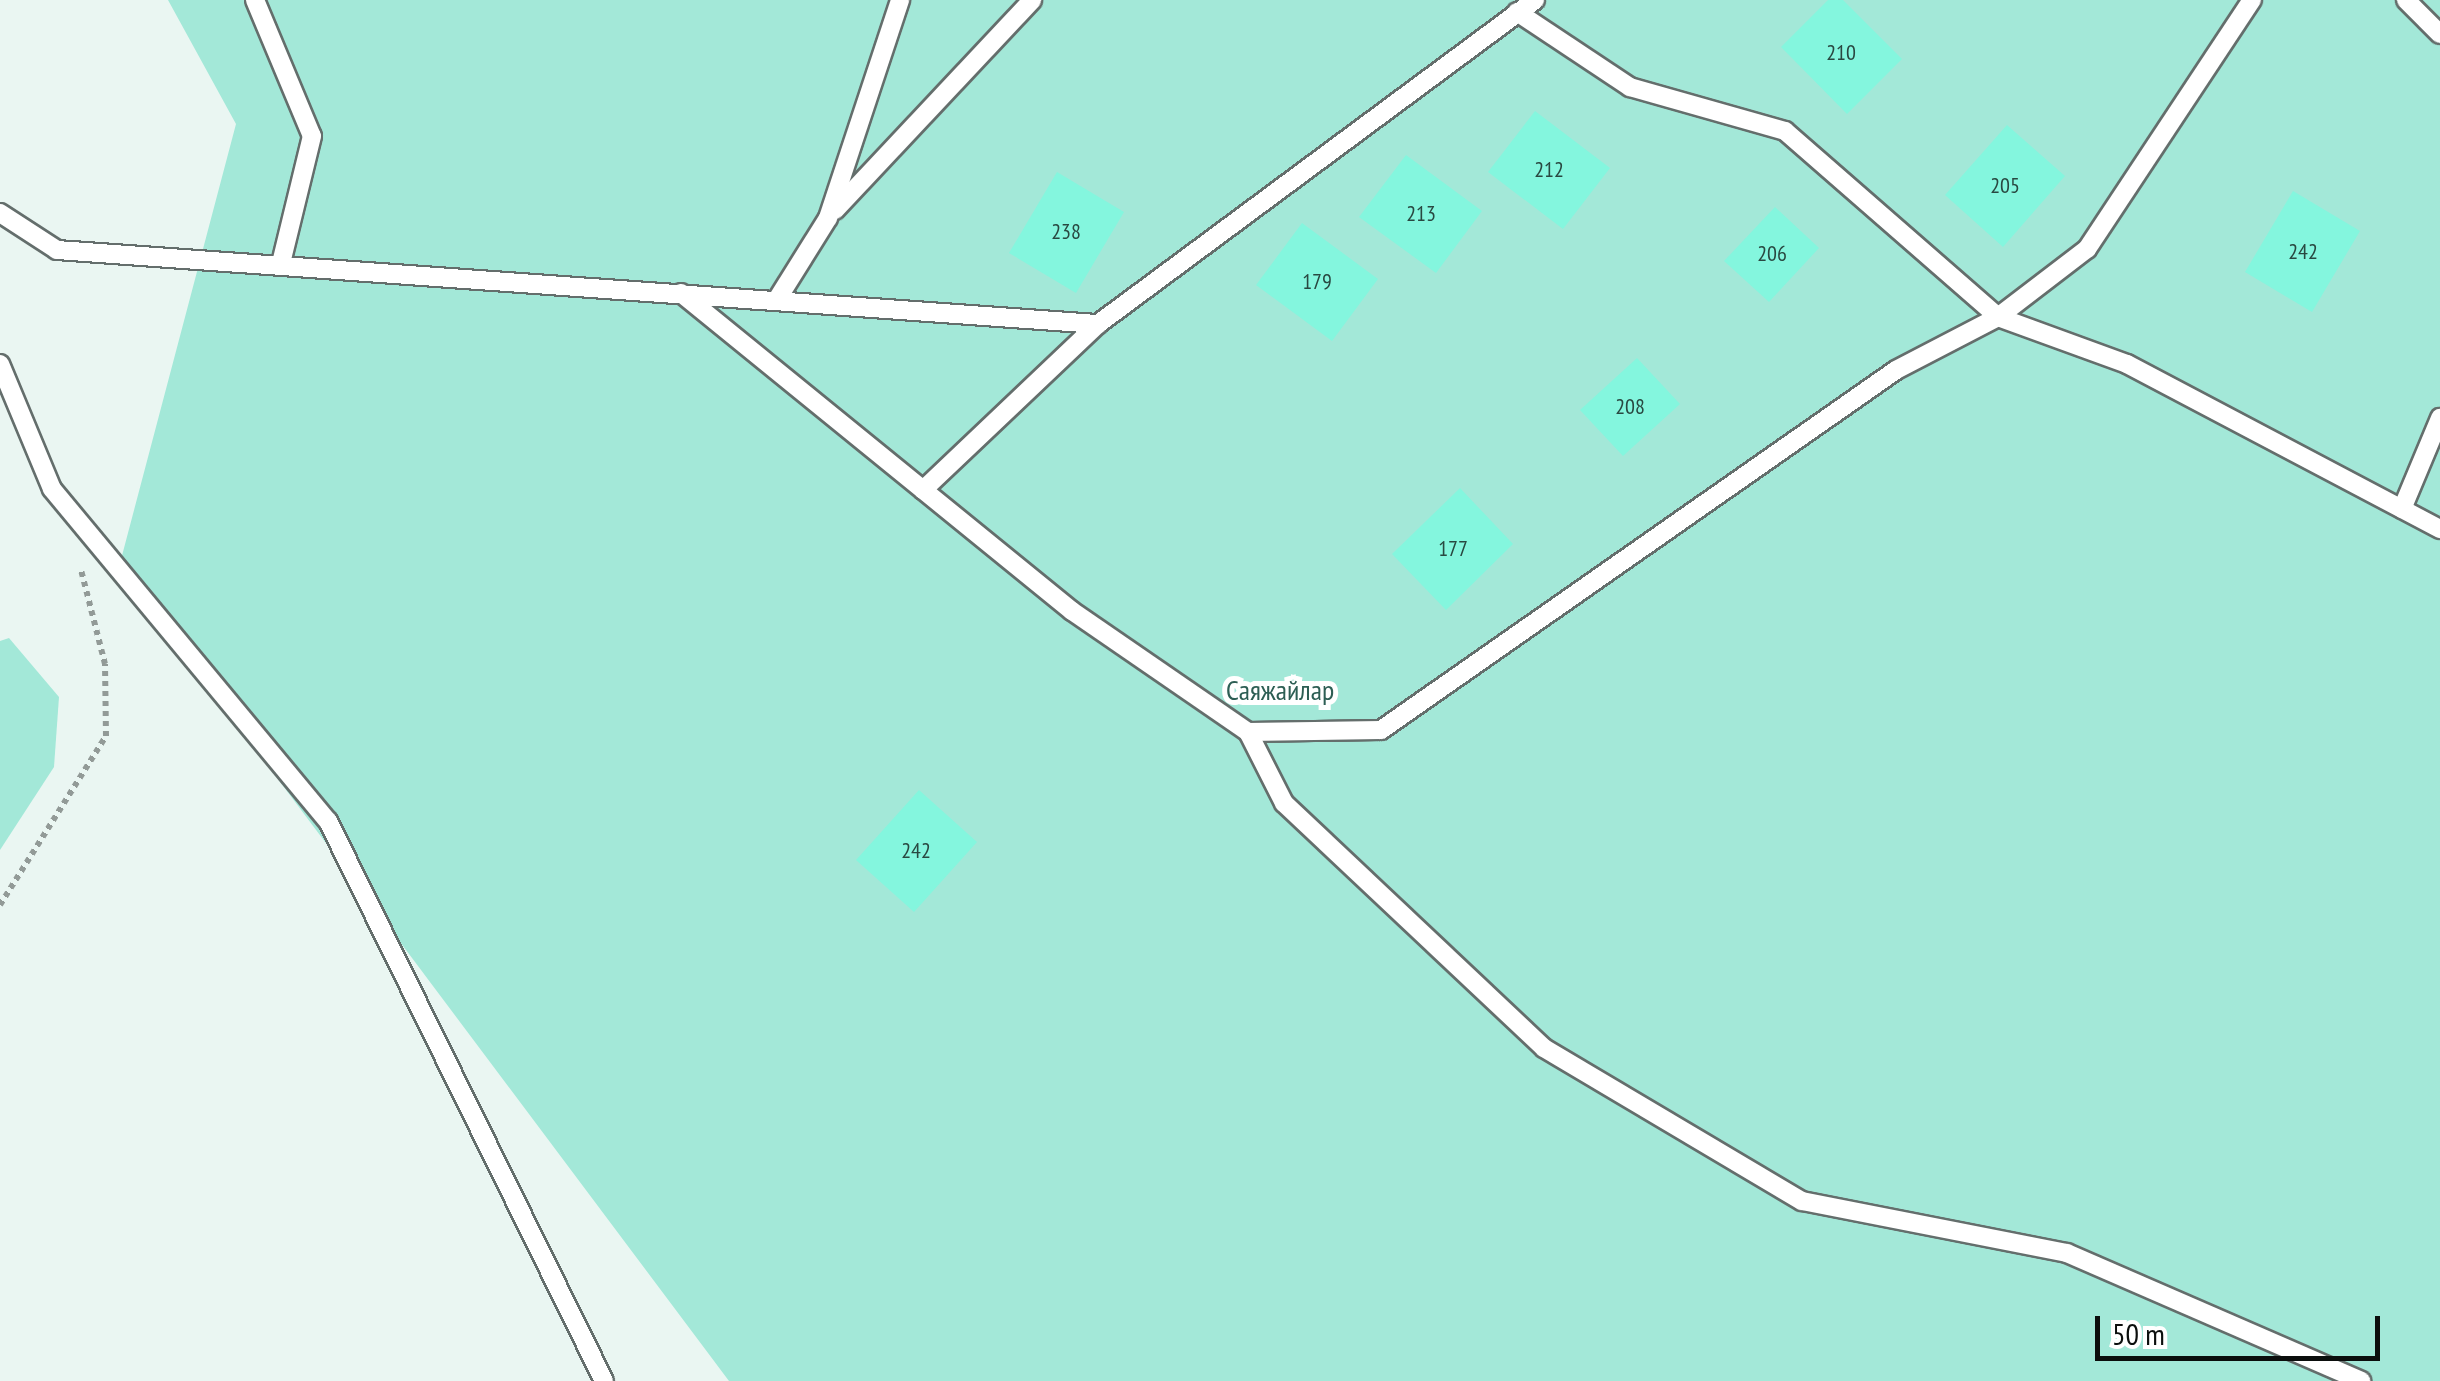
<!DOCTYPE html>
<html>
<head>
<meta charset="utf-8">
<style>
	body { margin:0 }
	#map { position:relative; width:2440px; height:1381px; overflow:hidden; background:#eaf6f2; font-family:"PT Sans Narrow",sans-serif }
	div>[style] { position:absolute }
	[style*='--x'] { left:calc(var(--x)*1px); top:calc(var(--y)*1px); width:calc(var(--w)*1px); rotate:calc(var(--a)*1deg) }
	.green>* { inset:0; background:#a3e8d8 }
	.building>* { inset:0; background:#84f6de }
	.path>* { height:6px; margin-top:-3px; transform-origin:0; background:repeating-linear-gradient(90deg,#929a97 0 5px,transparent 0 10px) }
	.roads { filter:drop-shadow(2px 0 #646e6c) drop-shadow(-2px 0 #646e6c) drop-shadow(0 2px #646e6c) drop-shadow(0 -2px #646e6c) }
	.lane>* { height:18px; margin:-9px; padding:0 9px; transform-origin:9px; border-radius:9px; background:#fff }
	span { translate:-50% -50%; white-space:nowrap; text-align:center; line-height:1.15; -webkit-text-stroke:10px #fff; paint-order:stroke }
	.number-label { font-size:22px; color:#294841 }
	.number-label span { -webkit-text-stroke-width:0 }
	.park-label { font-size:28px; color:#2d5e54 }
	.scale { position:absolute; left:2095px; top:1316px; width:285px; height:45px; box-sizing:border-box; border:5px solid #0b0e0d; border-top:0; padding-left:12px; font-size:30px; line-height:35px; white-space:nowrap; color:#0b0e0d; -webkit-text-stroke:8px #fff; paint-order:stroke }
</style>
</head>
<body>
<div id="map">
	<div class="green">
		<div style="clip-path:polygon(168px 0,2440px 0,2440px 1381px,729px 1381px,119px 567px,236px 124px)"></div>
		<div style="clip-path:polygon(9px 638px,59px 697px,54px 767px,0 850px,0 641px)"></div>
	</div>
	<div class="building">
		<div style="clip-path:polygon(1828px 0,1843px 0,1902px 59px,1847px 114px,1781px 47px)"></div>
		<div style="clip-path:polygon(1535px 111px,1610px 168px,1563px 229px,1488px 172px)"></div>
		<div style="clip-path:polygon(2007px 125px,2065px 176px,2003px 247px,1945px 195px)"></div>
		<div style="clip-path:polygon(1406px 155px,1482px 211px,1436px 273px,1359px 217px)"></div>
		<div style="clip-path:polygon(1057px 172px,1124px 212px,1076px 293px,1009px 253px)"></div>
		<div style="clip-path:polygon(2293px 191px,2360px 231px,2312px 312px,2245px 272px)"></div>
		<div style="clip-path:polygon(1775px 207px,1819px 248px,1769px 302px,1724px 261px)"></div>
		<div style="clip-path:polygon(1302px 223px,1378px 279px,1332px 341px,1256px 285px)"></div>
		<div style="clip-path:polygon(1637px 358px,1680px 404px,1623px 456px,1580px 410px)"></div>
		<div style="clip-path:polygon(1460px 488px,1513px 544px,1446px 610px,1392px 554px)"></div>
		<div style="clip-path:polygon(919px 790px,977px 842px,914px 912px,856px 860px)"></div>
	</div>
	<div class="path">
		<div style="--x:0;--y:905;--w:199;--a:-57.9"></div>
		<div style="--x:106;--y:736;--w:72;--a:-90.8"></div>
		<div style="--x:105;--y:664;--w:97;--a:-104.3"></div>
	</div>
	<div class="roads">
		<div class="lane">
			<div style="--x:255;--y:0;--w:147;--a:67.3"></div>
			<div style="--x:312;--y:136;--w:131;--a:103.7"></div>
			<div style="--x:2406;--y:0;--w:48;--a:45"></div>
			<div style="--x:1517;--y:12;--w:136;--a:33.6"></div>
			<div style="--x:1630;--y:87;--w:161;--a:15.8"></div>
			<div style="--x:1785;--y:131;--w:283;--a:41.1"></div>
			<div style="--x:1998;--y:317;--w:112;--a:-37.4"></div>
			<div style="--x:2087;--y:249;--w:299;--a:-56.5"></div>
			<div style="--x:835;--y:210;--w:288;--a:-46.8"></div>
			<div style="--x:0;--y:213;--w:68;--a:33"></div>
			<div style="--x:57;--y:250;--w:1044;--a:4.07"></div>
			<div style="--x:1098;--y:324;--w:544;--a:-36.55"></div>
			<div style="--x:681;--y:293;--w:504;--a:39.12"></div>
			<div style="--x:1072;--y:611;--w:214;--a:34.5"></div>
			<div style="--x:1248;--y:732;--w:133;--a:-0.9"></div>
			<div style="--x:1381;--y:730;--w:628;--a:-34.95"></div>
			<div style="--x:1896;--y:370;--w:115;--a:-27.5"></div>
			<div style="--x:1998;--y:317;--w:137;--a:20"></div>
			<div style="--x:2127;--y:364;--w:354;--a:27.8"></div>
			<div style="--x:778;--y:298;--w:94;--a:-58"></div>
			<div style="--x:828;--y:218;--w:230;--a:-71.7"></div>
			<div style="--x:0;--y:364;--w:135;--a:67.4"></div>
			<div style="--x:52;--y:489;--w:432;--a:50.3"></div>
			<div style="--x:328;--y:821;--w:624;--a:63.76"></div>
			<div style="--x:923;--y:490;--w:241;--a:-43.5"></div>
			<div style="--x:2402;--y:509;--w:99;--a:-67.3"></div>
			<div style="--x:1248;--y:732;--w:80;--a:63.1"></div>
			<div style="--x:1284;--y:803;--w:357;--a:43.3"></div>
			<div style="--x:1544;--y:1048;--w:300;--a:30.7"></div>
			<div style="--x:1802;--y:1201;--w:270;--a:11.1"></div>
			<div style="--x:2067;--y:1253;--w:321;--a:23.5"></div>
		</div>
	</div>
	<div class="number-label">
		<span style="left:1841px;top:53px">210</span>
		<span style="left:1549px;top:170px">212</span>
		<span style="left:2005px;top:186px">205</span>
		<span style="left:1421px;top:214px">213</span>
		<span style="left:1066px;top:232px">238</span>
		<span style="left:2303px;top:252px">242</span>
		<span style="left:1772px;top:254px">206</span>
		<span style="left:1317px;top:282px">179</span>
		<span style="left:1630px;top:407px">208</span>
		<span style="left:1453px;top:549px">177</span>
		<span style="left:916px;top:851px">242</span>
	</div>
	<div class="park-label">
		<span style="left:1280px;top:690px">Саяжайлар</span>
	</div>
	<div class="scale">50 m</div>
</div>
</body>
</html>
